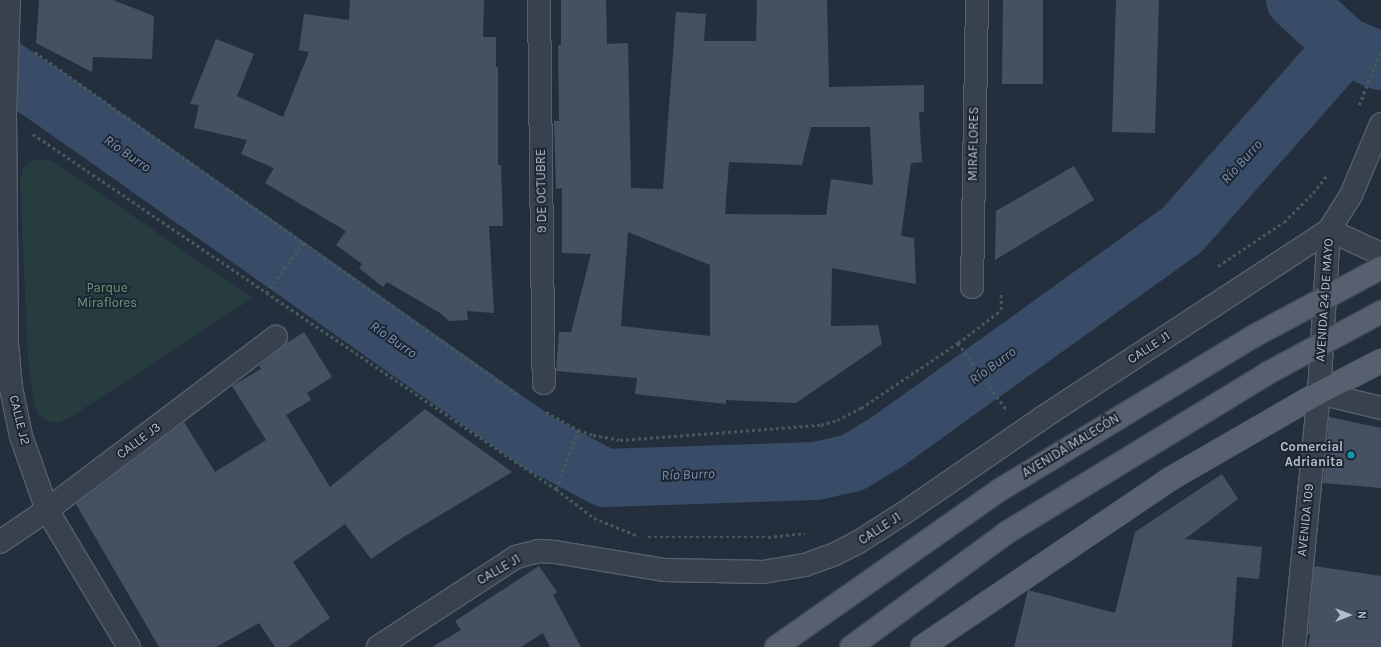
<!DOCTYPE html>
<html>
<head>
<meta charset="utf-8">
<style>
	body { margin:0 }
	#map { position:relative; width:1381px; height:647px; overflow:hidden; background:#242f3e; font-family:Karla,sans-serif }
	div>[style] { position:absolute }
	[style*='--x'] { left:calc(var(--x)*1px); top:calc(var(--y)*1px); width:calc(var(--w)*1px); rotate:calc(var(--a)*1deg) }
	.green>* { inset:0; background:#263c3f }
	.river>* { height:58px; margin:-29px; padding:0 29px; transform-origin:29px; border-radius:29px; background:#394c67 }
	.building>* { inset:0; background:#455162 }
	.path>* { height:2.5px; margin-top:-1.25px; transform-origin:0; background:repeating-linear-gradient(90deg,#44595c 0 3px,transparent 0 6px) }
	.roads { filter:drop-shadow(1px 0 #565f6c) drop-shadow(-1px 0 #565f6c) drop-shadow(0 1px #565f6c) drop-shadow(0 -1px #565f6c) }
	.minor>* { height:22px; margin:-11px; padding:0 11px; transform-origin:11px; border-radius:11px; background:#38414e }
	.major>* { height:22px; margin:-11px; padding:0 11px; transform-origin:11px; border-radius:11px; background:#56606e }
	.bridges { filter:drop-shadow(1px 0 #414a57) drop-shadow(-1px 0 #414a57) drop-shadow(0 1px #414a57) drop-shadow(0 -1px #414a57) }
	.major-bridge>* { height:22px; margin:-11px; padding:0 11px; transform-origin:11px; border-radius:11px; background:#56606e }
	.dots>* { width:11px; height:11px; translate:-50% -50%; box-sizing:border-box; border:2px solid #1d2633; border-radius:50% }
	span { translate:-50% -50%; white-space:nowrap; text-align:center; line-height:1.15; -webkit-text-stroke:4px #1d2633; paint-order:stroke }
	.street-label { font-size:13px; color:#b4bcc9 }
	.park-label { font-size:13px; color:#6b9a76 }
	.poi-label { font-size:13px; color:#b4bcc9; font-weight:700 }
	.right { translate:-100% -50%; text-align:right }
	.water-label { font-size:14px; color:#7c92b1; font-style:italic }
	.north { position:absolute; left:1329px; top:595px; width:40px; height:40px; -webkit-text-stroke:3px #1d2633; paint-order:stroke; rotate:90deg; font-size:11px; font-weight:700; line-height:16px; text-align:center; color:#b4bcc9 }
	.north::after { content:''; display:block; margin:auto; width:14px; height:18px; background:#b4bcc9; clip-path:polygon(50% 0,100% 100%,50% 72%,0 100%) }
</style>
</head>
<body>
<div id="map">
	<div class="green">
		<div style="clip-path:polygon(38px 160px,52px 161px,253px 298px,69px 418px,58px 423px,48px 421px,39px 416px,34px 404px,28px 359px,20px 178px,23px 168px,29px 161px)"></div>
	</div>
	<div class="river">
		<div style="--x:1295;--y:0;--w:68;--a:42.6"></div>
		<div style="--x:1345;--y:46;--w:39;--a:23"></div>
		<div style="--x:0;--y:65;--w:61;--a:33.7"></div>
		<div style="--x:51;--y:99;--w:597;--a:35.18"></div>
		<div style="--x:539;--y:443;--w:75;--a:27.9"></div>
		<div style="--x:605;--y:478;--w:211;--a:-1.9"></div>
		<div style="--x:816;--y:471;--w:37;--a:-13"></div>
		<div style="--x:852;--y:463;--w:41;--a:-31"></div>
		<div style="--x:887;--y:442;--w:363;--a:-35.7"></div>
		<div style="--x:1182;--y:230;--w:246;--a:-48.5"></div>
	</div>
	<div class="building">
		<div style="clip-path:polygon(39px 0,113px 0,154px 16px,152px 59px,93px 57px,92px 72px,36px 43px)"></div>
		<div style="clip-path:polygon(350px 0,484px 0,483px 37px,496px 37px,496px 67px,498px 67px,498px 165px,501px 165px,503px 226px,489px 226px,494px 313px,467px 311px,468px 320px,449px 321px,440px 313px,387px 282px,383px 287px,359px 268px,362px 264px,336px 245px,346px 231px,265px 183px,274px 168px,241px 154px,247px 140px,194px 128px,199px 105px,190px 104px,216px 39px,254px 54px,237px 96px,283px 117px,309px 52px,299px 50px,304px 14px,349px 20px)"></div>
		<div style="clip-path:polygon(evenodd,561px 0,606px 0,607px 44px,628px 43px,631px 188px,663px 189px,676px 12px,706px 14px,704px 41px,756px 41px,757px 0,827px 0,829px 87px,924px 85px,924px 112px,919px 112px,922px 162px,911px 163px,901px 236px,914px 238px,916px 284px,832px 268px,831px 326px,878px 325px,882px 344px,796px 403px,726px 400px,726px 404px,635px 394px,637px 378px,556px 371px,559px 332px,571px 332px,591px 254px,562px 253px,562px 188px,556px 189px,554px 121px,559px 121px,558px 45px,561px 45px,561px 0,811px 127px,870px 127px,873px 185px,831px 179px,826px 215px,725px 214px,729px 162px,802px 165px,811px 127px,561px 0,628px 232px,710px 265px,710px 336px,621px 326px,628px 232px)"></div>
		<div style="clip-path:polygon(1003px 0,1043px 0,1043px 84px,1002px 84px)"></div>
		<div style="clip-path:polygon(1116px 0,1159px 0,1155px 133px,1112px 132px)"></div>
		<div style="clip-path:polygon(1074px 166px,1094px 200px,995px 260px,996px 211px)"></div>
		<div style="clip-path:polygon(304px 332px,332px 377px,307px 393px,311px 400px,286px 415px,330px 487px,425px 409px,512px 472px,405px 536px,371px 559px,345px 524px,293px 562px,330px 618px,288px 647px,275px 647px,259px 623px,216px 647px,159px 647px,76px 504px,184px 422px,215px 472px,266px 440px,232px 386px,261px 369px,259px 366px,287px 343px)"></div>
		<div style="clip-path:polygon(1329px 417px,1381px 428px,1381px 488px,1323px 483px)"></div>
		<div style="clip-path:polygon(1222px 474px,1238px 499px,1185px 539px,1262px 547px,1259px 579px,1237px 577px,1232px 647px,1014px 647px,1028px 590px,1115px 613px,1135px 532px)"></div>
		<div style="clip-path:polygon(539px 566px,557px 592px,553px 595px,581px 647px,550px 647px,543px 633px,521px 647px,432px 647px,461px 630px,455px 621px)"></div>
		<div style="clip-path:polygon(1314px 566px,1381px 576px,1381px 647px,1308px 647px,1310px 634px,1308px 634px)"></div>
	</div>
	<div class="path">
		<div style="--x:35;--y:52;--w:592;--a:35.38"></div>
		<div style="--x:1359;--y:105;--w:59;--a:-68.2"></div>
		<div style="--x:33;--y:134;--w:632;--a:34.17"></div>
		<div style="--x:556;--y:489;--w:48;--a:37.3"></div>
		<div style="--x:594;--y:518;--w:48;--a:22.2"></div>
		<div style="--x:1218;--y:266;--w:79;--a:-33.7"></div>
		<div style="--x:1284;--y:222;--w:41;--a:-45"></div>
		<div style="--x:1313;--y:193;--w:24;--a:-52"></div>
		<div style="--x:266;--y:293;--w:64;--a:-53.3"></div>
		<div style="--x:958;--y:343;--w:82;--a:54"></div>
		<div style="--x:546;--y:412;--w:37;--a:29"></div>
		<div style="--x:578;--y:430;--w:16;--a:18"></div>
		<div style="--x:593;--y:435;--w:27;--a:10"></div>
		<div style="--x:620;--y:440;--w:202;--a:-4.3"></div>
		<div style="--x:821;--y:425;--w:17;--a:-17"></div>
		<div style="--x:837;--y:420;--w:27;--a:-27"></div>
		<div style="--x:861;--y:408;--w:117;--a:-33.8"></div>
		<div style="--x:958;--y:343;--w:54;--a:-37.5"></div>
		<div style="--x:1001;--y:310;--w:17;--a:-90"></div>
		<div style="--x:556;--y:489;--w:63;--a:-69.6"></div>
		<div style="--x:648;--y:537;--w:120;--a:0"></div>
		<div style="--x:768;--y:537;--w:37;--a:-6"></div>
	</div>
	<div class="roads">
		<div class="minor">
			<div style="--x:9;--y:0;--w:114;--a:92"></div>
			<div style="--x:5;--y:114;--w:230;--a:89.5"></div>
			<div style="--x:7;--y:344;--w:44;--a:84.8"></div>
			<div style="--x:11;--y:388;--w:49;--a:78.2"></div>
			<div style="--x:21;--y:436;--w:78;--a:70.6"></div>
			<div style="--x:47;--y:510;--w:160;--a:59.1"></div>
			<div style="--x:539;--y:0;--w:383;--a:89.3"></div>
			<div style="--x:1329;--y:230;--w:57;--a:24.8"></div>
			<div style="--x:972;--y:287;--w:287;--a:-89"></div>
			<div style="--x:1319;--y:393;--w:64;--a:13.6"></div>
			<div style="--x:0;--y:542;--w:57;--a:-34.2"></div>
			<div style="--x:47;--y:510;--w:287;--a:-37.1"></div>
			<div style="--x:378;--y:647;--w:165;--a:-33.1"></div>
			<div style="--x:516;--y:557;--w:23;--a:-15"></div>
			<div style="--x:538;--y:551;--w:17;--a:3"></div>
			<div style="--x:555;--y:552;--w:110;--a:9.4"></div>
			<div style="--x:664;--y:570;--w:99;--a:1.2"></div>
			<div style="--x:763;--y:572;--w:43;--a:-9.5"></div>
			<div style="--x:805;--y:565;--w:32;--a:-20"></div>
			<div style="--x:835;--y:554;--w:25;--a:-27"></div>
			<div style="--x:857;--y:543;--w:56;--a:-32.6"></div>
			<div style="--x:904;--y:513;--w:168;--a:-34.5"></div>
			<div style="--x:1042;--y:418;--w:343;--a:-33.2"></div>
			<div style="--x:1294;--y:647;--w:255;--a:-84.4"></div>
			<div style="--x:1319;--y:393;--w:163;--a:-86.5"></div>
			<div style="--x:1329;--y:230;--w:41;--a:-57.8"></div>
			<div style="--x:1351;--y:195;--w:77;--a:-67.1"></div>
		</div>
		<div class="major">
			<div style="--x:922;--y:647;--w:300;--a:-34.1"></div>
			<div style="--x:1170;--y:479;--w:172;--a:-30"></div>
			<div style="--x:1319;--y:393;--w:70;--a:-27.3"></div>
		</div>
	</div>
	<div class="bridges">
		<div class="major-bridge">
			<div style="--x:776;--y:647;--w:271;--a:-35.1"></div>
			<div style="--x:998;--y:491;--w:299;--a:-31.2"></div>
			<div style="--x:1254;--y:336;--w:144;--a:-28.2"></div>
			<div style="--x:851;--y:647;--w:192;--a:-36.3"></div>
			<div style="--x:1006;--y:533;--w:305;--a:-31.4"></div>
			<div style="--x:1266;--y:374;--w:131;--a:-28.3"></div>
		</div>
	</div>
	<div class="dots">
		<div style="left:1351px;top:455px;background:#0f9aa8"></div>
	</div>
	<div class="street-label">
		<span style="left:974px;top:144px;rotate:-89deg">MIRAFLORES</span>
		<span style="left:542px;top:191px;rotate:-91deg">9 DE OCTUBRE</span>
		<span style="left:1325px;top:300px;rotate:-86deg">AVENIDA 24 DE MAYO</span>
		<span style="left:1149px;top:348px;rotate:-33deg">CALLE J1</span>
		<span style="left:19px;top:420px;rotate:76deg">CALLE J2</span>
		<span style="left:139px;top:441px;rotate:-37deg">CALLE J3</span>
		<span style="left:1071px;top:446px;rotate:-31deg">AVENIDA MALECÓN</span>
		<span style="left:1306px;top:520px;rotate:-84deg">AVENIDA 109</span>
		<span style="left:880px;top:529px;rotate:-33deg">CALLE J1</span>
		<span style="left:499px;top:570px;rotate:-30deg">CALLE J1</span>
	</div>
	<div class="park-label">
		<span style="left:107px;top:296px">Parque<br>Miraflores</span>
	</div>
	<div class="poi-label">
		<span class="right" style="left:1343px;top:455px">Comercial<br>Adrianita</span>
	</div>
	<div class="water-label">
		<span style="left:127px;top:154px;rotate:35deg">Río Burro</span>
		<span style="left:1242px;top:162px;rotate:-48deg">Río Burro</span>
		<span style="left:393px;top:340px;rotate:35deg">Río Burro</span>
		<span style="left:993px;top:366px;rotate:-36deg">Río Burro</span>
		<span style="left:688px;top:475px;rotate:-2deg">Río Burro</span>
	</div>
	<div class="north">N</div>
</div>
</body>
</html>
